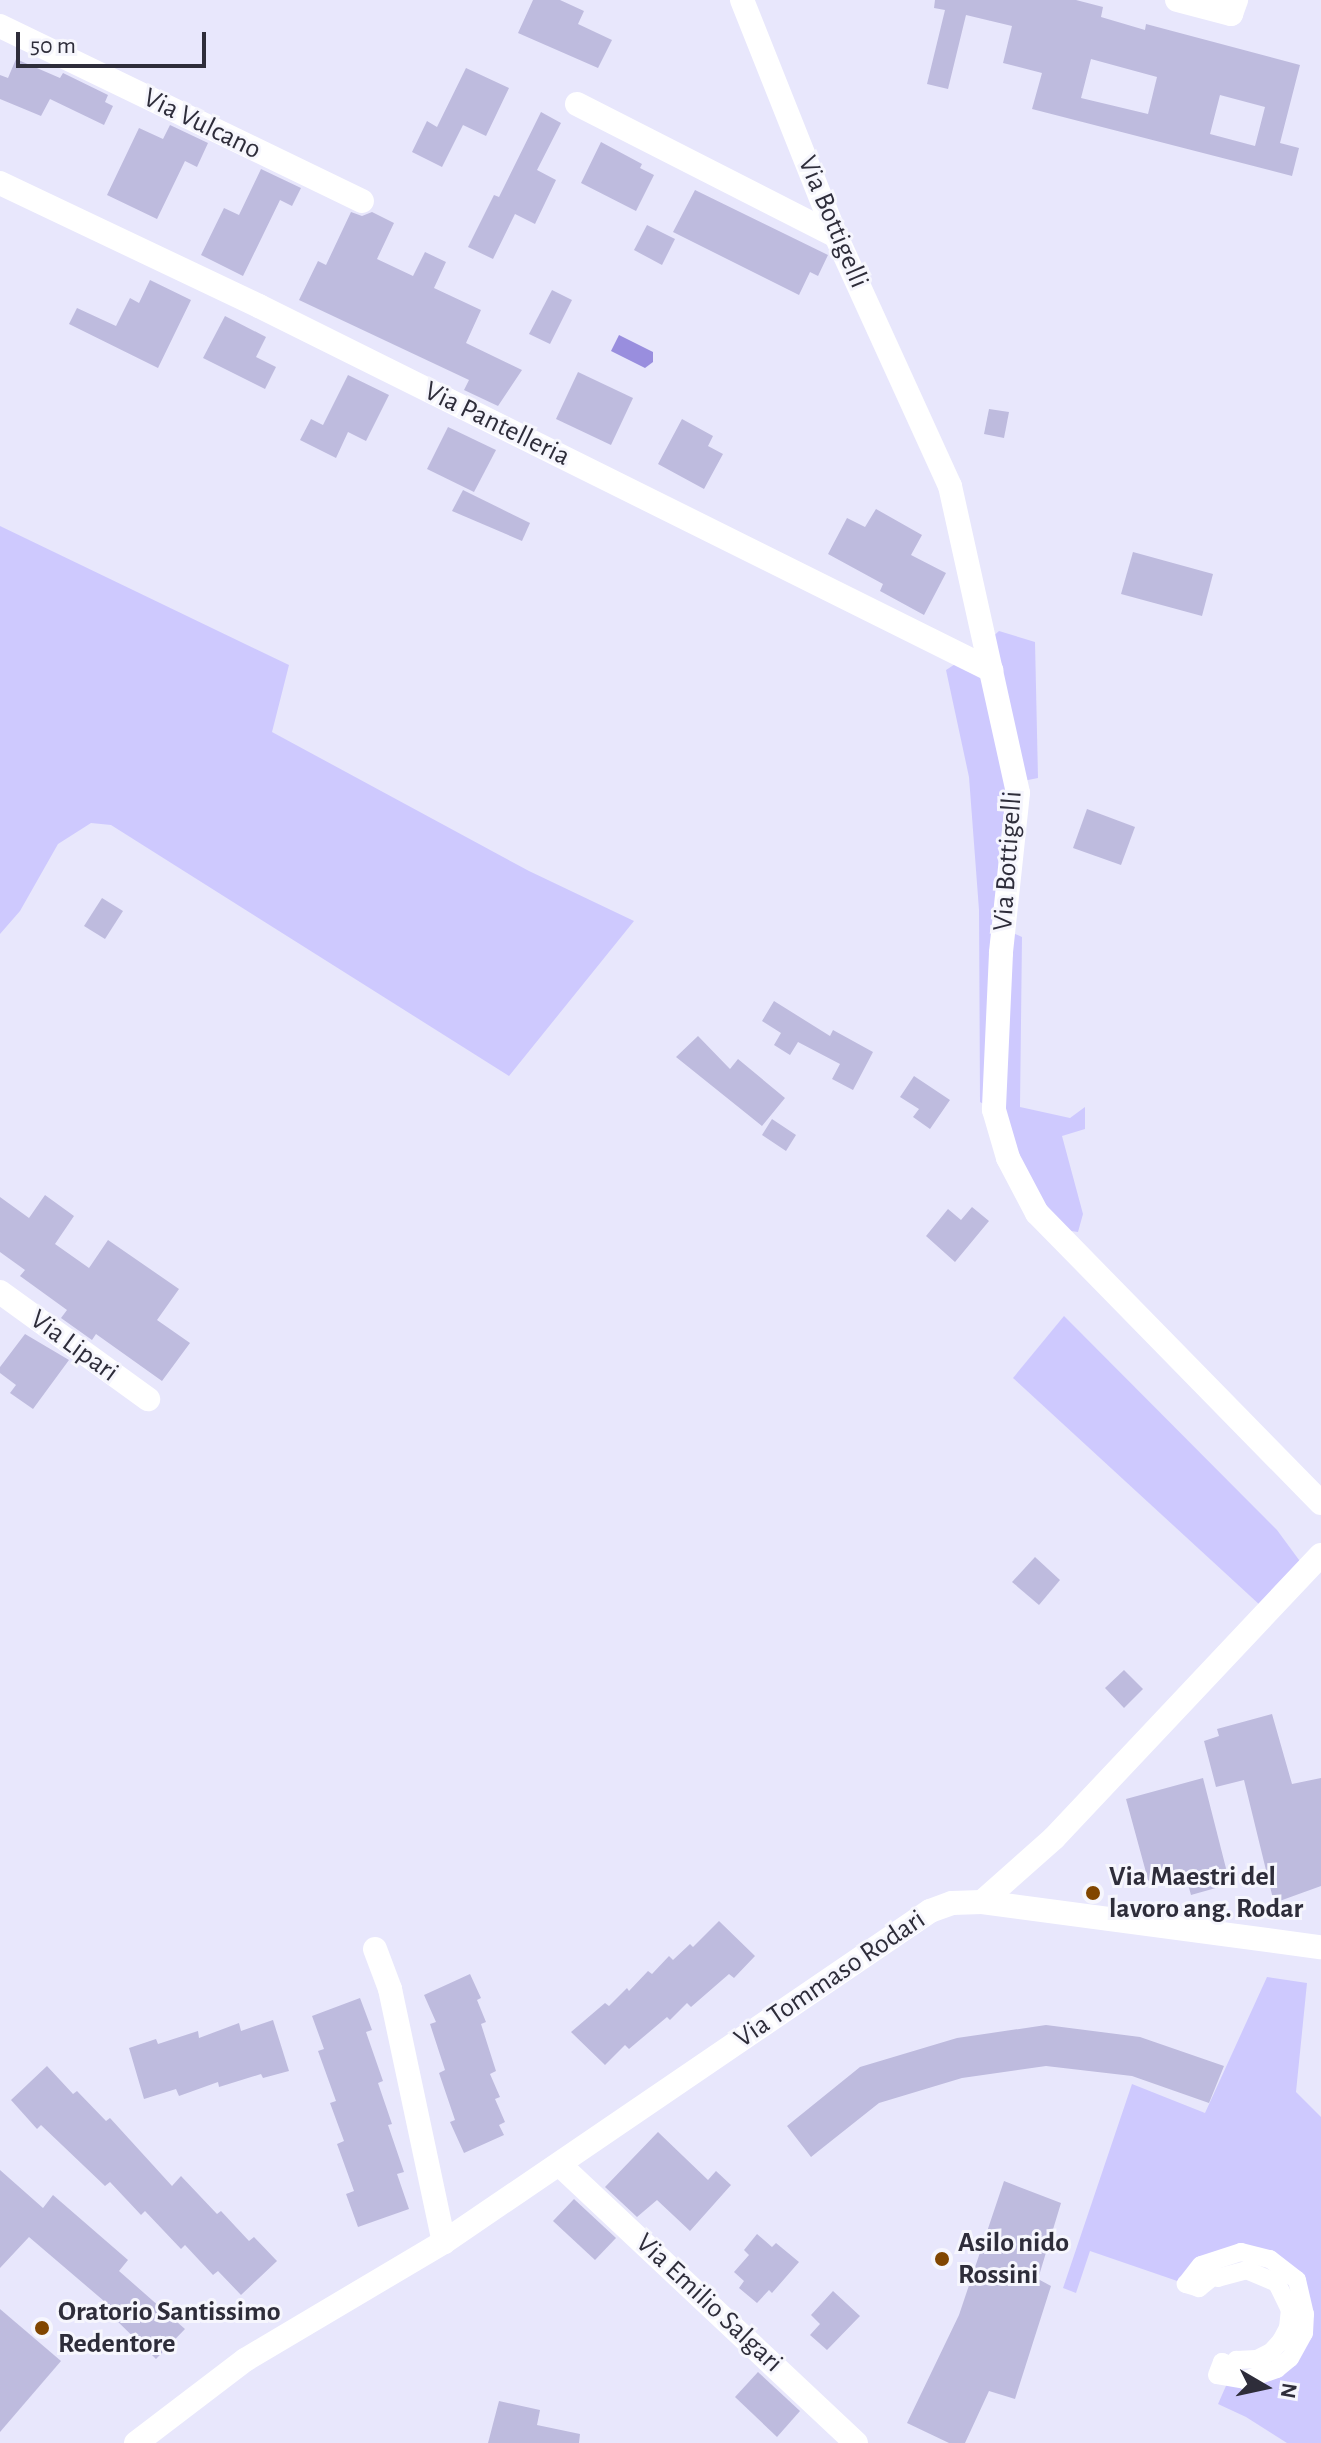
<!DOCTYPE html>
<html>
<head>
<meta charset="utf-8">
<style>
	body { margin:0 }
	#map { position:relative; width:1321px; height:2443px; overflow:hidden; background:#e8e7fc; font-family:"Alegreya Sans",sans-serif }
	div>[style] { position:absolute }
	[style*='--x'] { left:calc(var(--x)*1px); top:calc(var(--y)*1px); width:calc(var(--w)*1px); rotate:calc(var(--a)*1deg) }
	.green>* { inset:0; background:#cec9fe }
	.water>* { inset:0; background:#998ede }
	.building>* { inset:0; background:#bebbde }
	.pedestrian>* { height:18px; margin:-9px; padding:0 9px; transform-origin:9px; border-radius:9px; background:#fff }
	.minor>* { height:24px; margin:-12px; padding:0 12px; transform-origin:12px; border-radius:12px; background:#fff }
	.dots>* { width:22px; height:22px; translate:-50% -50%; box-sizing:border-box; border:4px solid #f6f6fd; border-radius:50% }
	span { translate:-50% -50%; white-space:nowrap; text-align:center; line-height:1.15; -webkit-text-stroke:6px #f6f6fd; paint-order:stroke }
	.street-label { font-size:28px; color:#2e2d3a }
	.poi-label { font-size:28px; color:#2e2d3a; font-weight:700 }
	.left { translate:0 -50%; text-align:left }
	.north { position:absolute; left:1225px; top:2347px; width:80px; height:80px; -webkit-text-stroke:6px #f6f6fd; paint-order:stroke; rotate:99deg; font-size:22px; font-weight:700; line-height:32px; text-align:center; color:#2e2d3a }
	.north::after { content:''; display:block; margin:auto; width:28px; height:36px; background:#2e2d3a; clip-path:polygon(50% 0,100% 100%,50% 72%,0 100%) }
	.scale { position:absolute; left:16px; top:32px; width:190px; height:36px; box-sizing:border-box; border:4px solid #2e2d3a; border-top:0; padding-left:10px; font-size:24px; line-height:28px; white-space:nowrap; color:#2e2d3a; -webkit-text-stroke:6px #f6f6fd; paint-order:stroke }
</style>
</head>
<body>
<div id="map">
	<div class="green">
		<div style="clip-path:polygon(0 526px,289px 665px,272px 732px,529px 871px,634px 921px,509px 1076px,111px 825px,91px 823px,58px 844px,20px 911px,0 934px)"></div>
		<div style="clip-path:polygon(999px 631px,1035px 642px,1038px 778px,1018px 782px,988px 641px)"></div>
		<div style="clip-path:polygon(963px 659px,989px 672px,1015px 795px,994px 1110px,980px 1102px,979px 910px,969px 777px,946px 670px)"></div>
		<div style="clip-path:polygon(1011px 932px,1022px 937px,1020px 1107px,1070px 1118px,1085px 1107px,1085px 1129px,1062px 1136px,1083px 1214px,1078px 1232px,1064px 1230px,1049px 1221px,1015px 1155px,1002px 1109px)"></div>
		<div style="clip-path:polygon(1064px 1316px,1277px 1530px,1302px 1564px,1261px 1606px,1013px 1378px)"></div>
		<div style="clip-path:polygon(1267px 1977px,1307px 1983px,1296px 2092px,1321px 2117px,1321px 2443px,1287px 2443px,1246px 2417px,1218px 2404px,1229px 2379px,1262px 2376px,1297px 2280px,1241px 2252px,1186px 2284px,1090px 2251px,1076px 2293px,1063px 2288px,1132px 2084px,1205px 2113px)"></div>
	</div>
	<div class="water">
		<div style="clip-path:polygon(619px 335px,653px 352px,653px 362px,645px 368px,611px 351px)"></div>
	</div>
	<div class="building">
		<div style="clip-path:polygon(533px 0,560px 0,584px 11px,578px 24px,612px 40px,598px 68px,518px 33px)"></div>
		<div style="clip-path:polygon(evenodd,935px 0,1076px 0,1103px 7px,1101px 17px,1145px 30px,1146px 24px,1300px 65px,1280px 143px,1299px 148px,1292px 176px,1032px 109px,1042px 73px,1003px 63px,1012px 26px,966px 15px,948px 89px,927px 84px,945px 10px,934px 8px,935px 0,1091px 59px,1157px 77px,1148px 114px,1081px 98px,1091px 59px,935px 0,1220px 95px,1265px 107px,1255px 146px,1210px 134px,1220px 95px)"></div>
		<div style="clip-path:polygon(16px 59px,60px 78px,63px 73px,108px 95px,105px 102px,113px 106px,104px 125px,50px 99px,41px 116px,0 99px,0 75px,8px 78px)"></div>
		<div style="clip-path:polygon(466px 68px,509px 88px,486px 136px,463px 125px,442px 167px,412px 152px,427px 121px,437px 127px)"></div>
		<div style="clip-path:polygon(541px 112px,561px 123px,537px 170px,556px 180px,535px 224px,515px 214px,493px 259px,468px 247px,494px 195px,499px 197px)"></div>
		<div style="clip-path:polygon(170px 125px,208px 143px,197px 167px,185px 161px,157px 219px,107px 195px,139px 128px,163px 139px)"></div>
		<div style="clip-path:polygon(601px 142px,642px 164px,640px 168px,654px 175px,636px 211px,581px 183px)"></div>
		<div style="clip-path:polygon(261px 169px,301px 188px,292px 206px,280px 200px,243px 276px,201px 255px,224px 208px,239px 215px)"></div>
		<div style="clip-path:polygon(695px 190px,828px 255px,818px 276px,810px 272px,799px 295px,673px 232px)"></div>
		<div style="clip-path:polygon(351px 212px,362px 216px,372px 212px,394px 223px,377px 259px,413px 276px,425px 252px,446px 262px,434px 288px,481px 310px,466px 343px,522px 370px,498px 406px,464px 390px,469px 380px,299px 300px,318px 261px,326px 265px)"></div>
		<div style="clip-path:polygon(647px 225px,675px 239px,662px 265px,634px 250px)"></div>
		<div style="clip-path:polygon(150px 280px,191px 300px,158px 368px,69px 324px,77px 308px,116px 326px,130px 298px,139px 303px)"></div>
		<div style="clip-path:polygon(552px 290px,572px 300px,550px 344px,529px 334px)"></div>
		<div style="clip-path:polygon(225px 316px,266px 337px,256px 357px,276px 367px,265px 389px,203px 358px)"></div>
		<div style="clip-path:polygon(578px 372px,633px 398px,611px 445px,556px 419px)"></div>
		<div style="clip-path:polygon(348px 375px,389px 395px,366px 441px,348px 432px,336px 458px,300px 440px,311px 419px,323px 425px)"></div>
		<div style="clip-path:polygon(989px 409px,1009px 412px,1004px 438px,984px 434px)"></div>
		<div style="clip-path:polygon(682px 419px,713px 436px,708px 446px,723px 454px,704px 489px,658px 464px)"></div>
		<div style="clip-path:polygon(448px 427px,496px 450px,474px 492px,427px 469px)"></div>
		<div style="clip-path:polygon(463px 490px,530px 523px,522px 541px,452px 511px)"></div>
		<div style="clip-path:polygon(876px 509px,922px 535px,911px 555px,946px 573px,924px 615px,880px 591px,883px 584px,828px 554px,847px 518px,865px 527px)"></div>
		<div style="clip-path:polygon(1133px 552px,1213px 574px,1202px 616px,1121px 594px)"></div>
		<div style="clip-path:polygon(1087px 809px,1135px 827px,1121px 865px,1073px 848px)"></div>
		<div style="clip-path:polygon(102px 898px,123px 911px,105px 939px,84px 926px)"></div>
		<div style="clip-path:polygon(774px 1001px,830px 1036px,833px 1030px,873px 1052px,853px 1090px,832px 1079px,840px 1064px,798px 1042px,790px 1055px,774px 1045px,781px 1033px,762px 1021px)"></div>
		<div style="clip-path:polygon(698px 1036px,730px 1069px,738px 1059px,785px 1098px,762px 1126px,676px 1057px)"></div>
		<div style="clip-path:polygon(914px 1076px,950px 1100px,930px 1129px,913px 1117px,919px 1109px,900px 1097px)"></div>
		<div style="clip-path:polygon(772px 1119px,796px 1135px,786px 1151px,762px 1135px)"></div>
		<div style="clip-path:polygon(45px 1195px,74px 1216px,55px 1244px,89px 1268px,108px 1240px,179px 1289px,157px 1320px,190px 1343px,162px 1381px,96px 1334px,92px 1340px,61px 1318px,67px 1310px,20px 1276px,25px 1270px,0 1252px,0 1197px,29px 1218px)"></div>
		<div style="clip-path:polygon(972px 1207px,989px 1221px,955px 1262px,926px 1236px,948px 1209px,961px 1220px)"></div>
		<div style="clip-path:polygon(25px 1334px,69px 1360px,33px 1409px,10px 1393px,16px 1385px,0 1373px,0 1367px)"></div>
		<div style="clip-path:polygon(1035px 1557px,1060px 1580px,1039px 1605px,1012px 1582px)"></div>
		<div style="clip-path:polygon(1124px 1670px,1143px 1689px,1124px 1708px,1105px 1688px)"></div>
		<div style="clip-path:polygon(1272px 1714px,1292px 1784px,1321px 1778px,1321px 1886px,1274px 1903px,1244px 1780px,1216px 1787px,1204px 1741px,1219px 1736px,1217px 1729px)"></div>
		<div style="clip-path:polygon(1203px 1778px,1230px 1884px,1191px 1895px,1186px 1877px,1150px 1887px,1126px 1799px)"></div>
		<div style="clip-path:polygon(719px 1921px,755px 1956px,734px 1978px,729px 1974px,691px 2007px,687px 2003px,670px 2020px,667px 2017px,629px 2049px,625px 2045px,605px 2065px,571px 2032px,605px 2003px,609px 2006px,627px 1988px,629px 1991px,648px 1971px,652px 1974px,669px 1956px,673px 1960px,690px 1944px,693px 1947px)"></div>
		<div style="clip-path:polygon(470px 1974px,481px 1998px,477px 2000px,486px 2022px,481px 2024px,496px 2071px,490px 2074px,500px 2097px,495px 2099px,505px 2122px,499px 2125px,504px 2135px,464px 2153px,450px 2122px,455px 2120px,439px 2073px,445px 2070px,430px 2024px,436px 2022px,424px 1995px)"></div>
		<div style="clip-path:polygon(360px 1998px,372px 2030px,366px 2032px,383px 2081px,378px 2083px,392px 2124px,388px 2125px,404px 2172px,397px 2174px,409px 2209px,358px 2227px,346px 2194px,354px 2191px,337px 2144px,344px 2141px,330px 2103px,336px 2101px,318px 2051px,324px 2049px,312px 2016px)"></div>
		<div style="clip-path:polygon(273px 2020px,289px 2071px,263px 2078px,261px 2074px,219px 2087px,218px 2082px,179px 2096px,176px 2089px,144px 2099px,129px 2048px,156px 2039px,158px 2044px,198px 2031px,199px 2038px,239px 2023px,241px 2031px)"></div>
		<div style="clip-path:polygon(1046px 2025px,1140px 2037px,1224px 2066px,1209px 2103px,1132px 2076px,1046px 2066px,962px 2078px,879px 2103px,811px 2157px,787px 2126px,860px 2067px,957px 2038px)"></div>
		<div style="clip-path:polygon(47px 2066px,73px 2094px,77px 2091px,106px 2121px,110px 2118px,172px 2186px,181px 2176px,217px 2214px,221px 2211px,249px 2241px,254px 2237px,277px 2261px,241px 2295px,218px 2271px,213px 2275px,185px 2245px,181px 2249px,145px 2211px,141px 2215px,110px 2182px,105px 2186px,41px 2125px,37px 2129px,11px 2100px)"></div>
		<div style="clip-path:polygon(658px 2132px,708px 2180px,716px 2171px,731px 2185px,690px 2231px,657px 2200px,637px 2217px,605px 2187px)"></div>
		<div style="clip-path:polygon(0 2170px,43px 2208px,53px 2195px,128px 2260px,119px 2271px,185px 2329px,156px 2359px,113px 2317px,118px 2313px,29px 2237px,0 2268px)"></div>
		<div style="clip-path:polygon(1004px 2181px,1061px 2203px,1038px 2279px,1051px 2286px,1015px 2399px,989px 2391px,965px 2443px,949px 2443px,907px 2423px,959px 2315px)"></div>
		<div style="clip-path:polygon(574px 2199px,616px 2238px,595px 2260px,553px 2221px)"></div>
		<div style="clip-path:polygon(757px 2234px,772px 2247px,776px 2243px,799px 2262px,772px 2293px,769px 2290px,757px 2303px,739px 2288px,744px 2281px,734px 2272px,749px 2255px,744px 2250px)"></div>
		<div style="clip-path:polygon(833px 2291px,860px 2316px,827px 2350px,810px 2335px,820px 2324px,811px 2315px)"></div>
		<div style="clip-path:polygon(0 2309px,61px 2361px,0 2432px)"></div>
		<div style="clip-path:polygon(758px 2372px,800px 2411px,777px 2437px,735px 2397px)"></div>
		<div style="clip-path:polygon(499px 2401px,540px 2410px,537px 2425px,580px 2434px,579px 2443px,488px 2443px)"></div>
	</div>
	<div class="pedestrian">
		<div style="--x:1241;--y:2252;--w:30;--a:14"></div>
		<div style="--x:1270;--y:2259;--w:34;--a:38"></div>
		<div style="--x:1297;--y:2280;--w:35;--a:77"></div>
		<div style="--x:1305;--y:2314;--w:19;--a:93"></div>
		<div style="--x:1304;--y:2333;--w:29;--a:119"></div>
		<div style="--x:1290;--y:2358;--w:17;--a:140"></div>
		<div style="--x:1277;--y:2369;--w:34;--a:161"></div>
		<div style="--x:1245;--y:2380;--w:28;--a:-170"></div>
		<div style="--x:1217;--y:2375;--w:14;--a:-69"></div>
		<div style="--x:1222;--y:2362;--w:12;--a:20"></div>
		<div style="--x:1233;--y:2366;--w:7;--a:-63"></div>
		<div style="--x:1236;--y:2360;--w:21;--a:-3"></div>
		<div style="--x:1257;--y:2359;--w:16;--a:-27"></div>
		<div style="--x:1271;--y:2352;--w:15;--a:-48"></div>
		<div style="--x:1281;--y:2341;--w:15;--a:-62"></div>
		<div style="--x:1288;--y:2328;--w:18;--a:-84"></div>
		<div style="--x:1290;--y:2310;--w:30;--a:-116"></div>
		<div style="--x:1277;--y:2283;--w:33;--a:-157"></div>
		<div style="--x:1247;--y:2270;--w:30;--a:165"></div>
		<div style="--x:1218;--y:2278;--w:4;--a:-135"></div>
		<div style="--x:1215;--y:2275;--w:21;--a:141"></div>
		<div style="--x:1199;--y:2288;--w:14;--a:-163"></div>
		<div style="--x:1186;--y:2284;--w:24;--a:-52"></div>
		<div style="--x:1201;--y:2265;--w:42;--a:-18"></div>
	</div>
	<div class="minor">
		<div style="--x:742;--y:0;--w:254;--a:68.3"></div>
		<div style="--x:836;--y:236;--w:275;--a:65.5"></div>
		<div style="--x:950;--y:486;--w:314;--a:77.5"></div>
		<div style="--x:1018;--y:793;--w:161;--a:96.1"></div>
		<div style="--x:1001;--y:953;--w:157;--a:92.6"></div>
		<div style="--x:994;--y:1110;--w:50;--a:73.7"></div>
		<div style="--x:1008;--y:1158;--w:62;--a:62.2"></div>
		<div style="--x:1037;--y:1213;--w:406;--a:45.6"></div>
		<div style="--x:1177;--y:0;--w:56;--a:14.5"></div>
		<div style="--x:1231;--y:14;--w:15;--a:-70"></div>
		<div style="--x:0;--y:26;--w:402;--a:25.8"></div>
		<div style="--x:577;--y:104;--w:291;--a:27"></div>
		<div style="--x:0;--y:183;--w:287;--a:25.4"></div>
		<div style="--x:259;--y:306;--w:818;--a:26.44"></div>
		<div style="--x:0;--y:1292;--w:183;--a:35.9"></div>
		<div style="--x:982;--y:1902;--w:96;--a:-41.6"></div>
		<div style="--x:1054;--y:1838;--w:389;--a:-46.7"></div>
		<div style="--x:375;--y:1949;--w:43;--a:69.4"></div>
		<div style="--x:390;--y:1989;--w:259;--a:78"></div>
		<div style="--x:560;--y:2165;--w:406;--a:43.2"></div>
		<div style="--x:136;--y:2443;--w:137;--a:-37.3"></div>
		<div style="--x:245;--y:2360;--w:231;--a:-30.7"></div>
		<div style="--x:444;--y:2242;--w:588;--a:-34.26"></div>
		<div style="--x:930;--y:1911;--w:23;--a:-20"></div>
		<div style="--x:952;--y:1903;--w:30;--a:-2"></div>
		<div style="--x:982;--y:1902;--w:342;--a:7.6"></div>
	</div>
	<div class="dots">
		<div style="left:1093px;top:1893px;background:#814600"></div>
		<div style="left:942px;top:2259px;background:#814600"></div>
		<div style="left:42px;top:2328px;background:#814600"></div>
	</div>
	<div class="street-label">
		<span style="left:202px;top:124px;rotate:26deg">Via Vulcano</span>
		<span style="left:833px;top:222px;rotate:67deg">Via Bottigelli</span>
		<span style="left:497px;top:424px;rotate:26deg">Via Pantelleria</span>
		<span style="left:1008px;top:861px;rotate:-86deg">Via Bottigelli</span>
		<span style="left:74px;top:1346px;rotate:36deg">Via Lipari</span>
		<span style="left:830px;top:1979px;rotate:-34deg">Via Tommaso Rodari</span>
		<span style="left:709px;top:2303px;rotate:43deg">Via Emilio Salgari</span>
	</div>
	<div class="poi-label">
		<span class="left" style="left:1109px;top:1893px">Via Maestri del<br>lavoro ang. Rodar</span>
		<span class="left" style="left:958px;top:2259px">Asilo nido<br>Rossini</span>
		<span class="left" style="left:58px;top:2328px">Oratorio Santissimo<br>Redentore</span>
	</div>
	<div class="north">N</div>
	<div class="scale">50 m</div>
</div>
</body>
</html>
